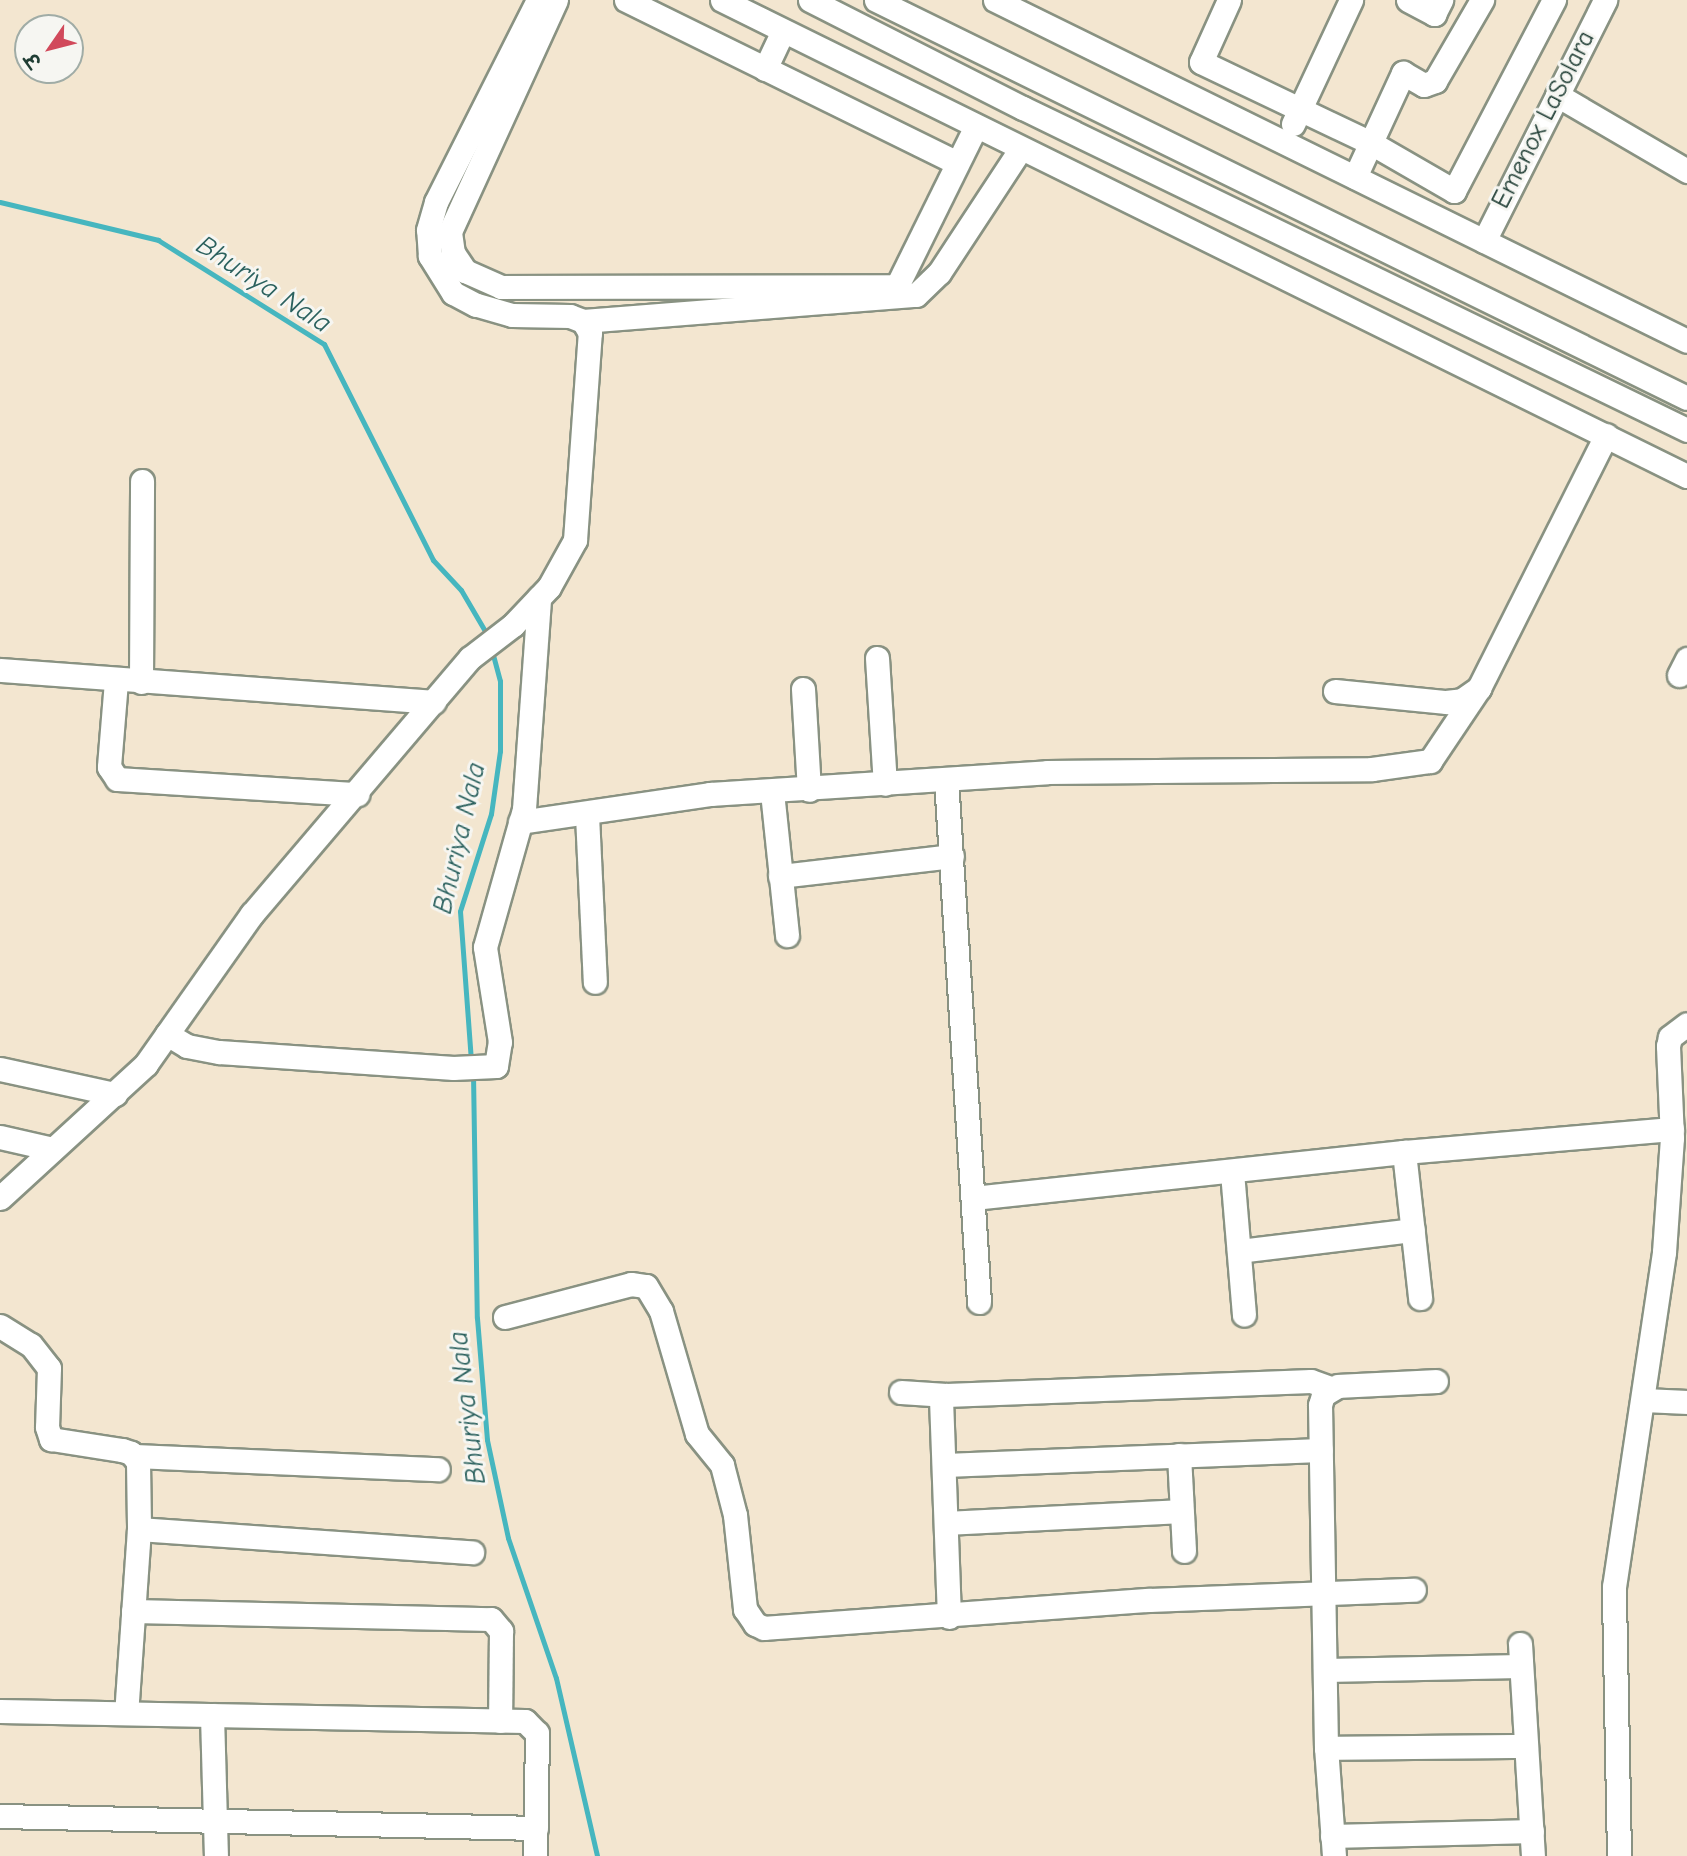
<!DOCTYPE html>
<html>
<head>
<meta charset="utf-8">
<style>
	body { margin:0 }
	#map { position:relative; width:1687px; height:1856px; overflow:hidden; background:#f3e6d0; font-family:"Comic Neue","Playpen Sans Deva",sans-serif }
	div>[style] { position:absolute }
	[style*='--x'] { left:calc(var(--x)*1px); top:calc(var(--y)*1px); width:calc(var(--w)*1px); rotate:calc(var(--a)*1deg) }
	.stream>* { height:5px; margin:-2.5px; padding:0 2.5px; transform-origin:2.5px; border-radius:2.5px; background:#46b6bf }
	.roads { filter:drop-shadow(2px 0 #899282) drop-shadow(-2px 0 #899282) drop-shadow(0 2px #899282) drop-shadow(0 -2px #899282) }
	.minor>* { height:23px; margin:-11.5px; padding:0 11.5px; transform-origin:11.5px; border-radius:11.5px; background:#fff }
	span { translate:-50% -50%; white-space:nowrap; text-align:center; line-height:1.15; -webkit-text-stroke:6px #f6f6f2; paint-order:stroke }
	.street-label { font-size:26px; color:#1f3d34 }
	.water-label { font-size:28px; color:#2b615e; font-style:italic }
	.north { position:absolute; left:14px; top:14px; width:70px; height:70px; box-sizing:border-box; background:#f6f6f2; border:2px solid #a0aca6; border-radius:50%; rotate:235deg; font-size:19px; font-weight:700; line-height:28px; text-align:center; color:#1f3d34 }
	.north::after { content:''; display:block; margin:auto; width:24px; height:32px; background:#d1495b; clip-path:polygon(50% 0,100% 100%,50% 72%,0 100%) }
</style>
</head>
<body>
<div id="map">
	<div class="stream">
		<div style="--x:0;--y:202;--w:163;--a:13.5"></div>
		<div style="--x:158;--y:240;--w:196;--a:32.1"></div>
		<div style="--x:324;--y:344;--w:242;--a:63.2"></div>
		<div style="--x:433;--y:560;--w:41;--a:47"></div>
		<div style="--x:461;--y:590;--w:56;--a:59.7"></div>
		<div style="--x:471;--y:1061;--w:150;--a:-94.2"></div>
		<div style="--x:460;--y:911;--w:102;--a:-72.3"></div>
		<div style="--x:491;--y:814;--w:64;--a:-81.9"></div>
		<div style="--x:500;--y:751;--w:70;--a:-90"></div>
		<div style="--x:500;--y:681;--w:31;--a:-105"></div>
		<div style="--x:473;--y:1074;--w:244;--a:89.1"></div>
		<div style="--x:477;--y:1318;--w:122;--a:85.3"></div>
		<div style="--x:487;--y:1440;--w:100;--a:77.9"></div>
		<div style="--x:508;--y:1538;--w:148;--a:71.1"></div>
		<div style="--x:556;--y:1678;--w:183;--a:77"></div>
	</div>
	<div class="roads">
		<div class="minor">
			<div style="--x:556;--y:0;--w:255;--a:114.6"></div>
			<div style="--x:450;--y:232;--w:21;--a:82"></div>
			<div style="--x:453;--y:253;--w:22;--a:56"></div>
			<div style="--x:465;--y:271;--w:39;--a:24"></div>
			<div style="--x:501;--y:287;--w:396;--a:-0.1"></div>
			<div style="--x:897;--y:286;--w:176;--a:-63.7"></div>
			<div style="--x:626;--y:0;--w:369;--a:26.2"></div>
			<div style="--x:722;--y:0;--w:1076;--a:26.26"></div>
			<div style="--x:810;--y:0;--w:239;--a:26.9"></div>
			<div style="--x:1023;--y:108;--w:738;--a:25.87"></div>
			<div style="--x:876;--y:0;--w:903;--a:26.14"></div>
			<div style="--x:995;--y:0;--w:771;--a:26.23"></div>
			<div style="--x:1229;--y:0;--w:68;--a:114.3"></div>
			<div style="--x:1201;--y:62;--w:188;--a:25.5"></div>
			<div style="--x:1371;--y:143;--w:96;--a:30"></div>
			<div style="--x:1454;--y:191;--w:216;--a:-62.4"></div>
			<div style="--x:1408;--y:0;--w:30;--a:28"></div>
			<div style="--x:1434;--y:14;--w:16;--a:-63"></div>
			<div style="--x:765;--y:69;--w:42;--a:-64.7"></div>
			<div style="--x:1557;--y:95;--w:151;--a:30.3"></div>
			<div style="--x:1293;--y:124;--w:137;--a:-64.9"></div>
			<div style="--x:1355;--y:177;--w:115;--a:-65.2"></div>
			<div style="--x:1403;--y:73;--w:24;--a:30"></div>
			<div style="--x:1424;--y:85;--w:12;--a:-20"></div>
			<div style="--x:1435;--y:81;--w:94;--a:-59.9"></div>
			<div style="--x:1484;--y:241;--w:270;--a:-63.3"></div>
			<div style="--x:583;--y:321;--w:334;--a:-4.5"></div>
			<div style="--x:916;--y:295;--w:32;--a:-44"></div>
			<div style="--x:939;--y:273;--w:146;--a:-56.7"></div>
			<div style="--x:877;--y:658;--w:126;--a:86.4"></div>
			<div style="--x:0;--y:670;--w:435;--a:4.2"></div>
			<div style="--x:1679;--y:675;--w:18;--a:-63"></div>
			<div style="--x:116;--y:681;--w:86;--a:94.7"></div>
			<div style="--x:109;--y:767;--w:14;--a:56"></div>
			<div style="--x:117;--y:779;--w:241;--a:3.6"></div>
			<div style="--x:141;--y:682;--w:201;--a:-89.7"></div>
			<div style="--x:803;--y:689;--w:101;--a:86.6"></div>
			<div style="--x:1335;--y:691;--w:112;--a:5.7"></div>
			<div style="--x:1446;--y:702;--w:16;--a:-7"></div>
			<div style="--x:1462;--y:700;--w:21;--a:-35"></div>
			<div style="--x:1479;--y:688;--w:283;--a:-63.3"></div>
			<div style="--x:946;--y:779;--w:524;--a:86.39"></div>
			<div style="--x:772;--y:792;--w:144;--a:84"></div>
			<div style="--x:587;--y:815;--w:167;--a:87.3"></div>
			<div style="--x:520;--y:822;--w:192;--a:-8.4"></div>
			<div style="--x:710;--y:794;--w:338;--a:-3.7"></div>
			<div style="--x:1047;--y:772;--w:325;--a:-0.5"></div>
			<div style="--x:1372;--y:769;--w:59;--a:-7.9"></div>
			<div style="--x:1430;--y:761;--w:88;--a:-56.1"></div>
			<div style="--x:780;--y:876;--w:173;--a:-6.6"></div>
			<div style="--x:167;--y:1034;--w:23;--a:31"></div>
			<div style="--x:187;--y:1046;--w:33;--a:11"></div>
			<div style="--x:219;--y:1052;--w:235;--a:3.9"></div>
			<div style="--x:453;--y:1068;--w:43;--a:-2.7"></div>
			<div style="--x:496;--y:1066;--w:24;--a:-81"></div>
			<div style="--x:500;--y:1042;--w:96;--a:-99"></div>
			<div style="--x:485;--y:947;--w:143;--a:-74.2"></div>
			<div style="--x:524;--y:809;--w:212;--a:-85.9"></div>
			<div style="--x:0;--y:1069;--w:118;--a:12.3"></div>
			<div style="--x:0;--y:1137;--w:54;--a:12.8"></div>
			<div style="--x:1404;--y:1152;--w:147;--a:83.7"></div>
			<div style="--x:1232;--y:1172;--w:143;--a:85.2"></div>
			<div style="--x:0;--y:1198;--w:198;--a:-42.5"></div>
			<div style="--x:146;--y:1064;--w:184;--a:-54.8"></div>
			<div style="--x:252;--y:914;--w:336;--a:-49.6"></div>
			<div style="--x:470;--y:658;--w:54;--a:-37.5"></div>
			<div style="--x:513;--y:625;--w:52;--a:-46.5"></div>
			<div style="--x:549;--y:587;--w:54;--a:-61"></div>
			<div style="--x:575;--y:540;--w:208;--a:-85.9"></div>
			<div style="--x:590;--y:333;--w:14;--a:-120"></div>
			<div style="--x:583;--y:321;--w:14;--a:-159"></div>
			<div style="--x:570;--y:316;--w:58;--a:-179"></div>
			<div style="--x:512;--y:315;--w:37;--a:-164"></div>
			<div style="--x:476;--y:305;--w:26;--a:-152"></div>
			<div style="--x:453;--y:293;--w:44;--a:-121.9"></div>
			<div style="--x:430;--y:256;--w:26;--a:-94"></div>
			<div style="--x:428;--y:230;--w:29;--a:-74"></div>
			<div style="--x:436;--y:202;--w:226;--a:-63.2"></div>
			<div style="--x:973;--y:1198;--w:433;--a:-6.1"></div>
			<div style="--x:1404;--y:1152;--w:269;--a:-4.9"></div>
			<div style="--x:1239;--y:1251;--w:175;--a:-6.9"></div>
			<div style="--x:505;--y:1317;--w:130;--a:-14.7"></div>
			<div style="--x:631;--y:1284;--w:15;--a:8"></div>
			<div style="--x:646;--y:1286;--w:29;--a:59"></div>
			<div style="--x:661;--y:1311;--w:128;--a:73.7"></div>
			<div style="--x:697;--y:1434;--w:40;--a:51"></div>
			<div style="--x:722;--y:1465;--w:52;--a:75.4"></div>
			<div style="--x:735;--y:1515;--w:95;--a:83.9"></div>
			<div style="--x:745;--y:1609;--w:18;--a:56"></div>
			<div style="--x:755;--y:1624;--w:10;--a:24"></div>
			<div style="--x:764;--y:1628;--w:385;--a:-4.2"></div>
			<div style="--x:1148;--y:1600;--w:266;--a:-2.2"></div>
			<div style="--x:0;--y:1326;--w:36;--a:32"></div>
			<div style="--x:31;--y:1345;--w:29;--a:52"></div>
			<div style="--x:49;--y:1368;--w:59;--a:91.9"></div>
			<div style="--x:47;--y:1427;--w:13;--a:72"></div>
			<div style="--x:51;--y:1439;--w:72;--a:8.8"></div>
			<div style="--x:122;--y:1450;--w:9;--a:18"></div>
			<div style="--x:131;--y:1453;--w:11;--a:52"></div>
			<div style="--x:138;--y:1462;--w:67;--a:89.1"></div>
			<div style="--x:139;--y:1529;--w:184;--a:94"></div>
			<div style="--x:901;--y:1392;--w:45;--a:3.8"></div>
			<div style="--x:1644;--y:1400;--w:43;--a:2.7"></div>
			<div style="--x:1179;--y:1455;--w:96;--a:87"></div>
			<div style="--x:135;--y:1456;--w:303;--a:2.5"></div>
			<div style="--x:944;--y:1465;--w:377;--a:-2.3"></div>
			<div style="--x:947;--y:1523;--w:234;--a:-2.9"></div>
			<div style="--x:139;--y:1529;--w:334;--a:4"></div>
			<div style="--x:133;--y:1611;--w:358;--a:1.3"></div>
			<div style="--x:491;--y:1619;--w:16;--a:50"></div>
			<div style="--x:501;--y:1631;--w:90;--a:90.6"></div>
			<div style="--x:949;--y:1617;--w:216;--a:-92.1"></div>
			<div style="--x:941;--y:1401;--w:8;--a:-50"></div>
			<div style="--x:946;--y:1395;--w:365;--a:-2.2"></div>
			<div style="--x:1311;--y:1381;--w:20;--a:20"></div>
			<div style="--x:1520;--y:1644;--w:212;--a:86.5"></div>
			<div style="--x:1325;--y:1670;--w:196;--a:-1.2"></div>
			<div style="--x:0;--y:1711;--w:525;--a:1.09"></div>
			<div style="--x:525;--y:1721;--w:17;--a:45"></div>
			<div style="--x:537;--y:1733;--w:123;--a:90.9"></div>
			<div style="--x:212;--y:1715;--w:141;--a:88.4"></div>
			<div style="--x:1326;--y:1748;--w:200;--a:-0.6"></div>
			<div style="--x:0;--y:1816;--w:536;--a:1.28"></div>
			<div style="--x:1332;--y:1836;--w:200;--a:-1.4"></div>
			<div style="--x:1334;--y:1856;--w:108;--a:-94.2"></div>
			<div style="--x:1326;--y:1748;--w:343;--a:-91"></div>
			<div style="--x:1320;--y:1405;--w:10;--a:-73"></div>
			<div style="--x:1323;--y:1395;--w:17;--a:-31"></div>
			<div style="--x:1338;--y:1386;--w:98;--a:-2.9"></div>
			<div style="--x:1619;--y:1856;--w:269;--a:-91.1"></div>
			<div style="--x:1614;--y:1587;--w:339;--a:-81.5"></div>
			<div style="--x:1664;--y:1252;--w:114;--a:-86"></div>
			<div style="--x:1672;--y:1138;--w:92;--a:-92.5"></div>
			<div style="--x:1668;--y:1046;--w:9;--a:-77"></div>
			<div style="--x:1670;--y:1037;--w:21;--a:-37"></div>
		</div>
	</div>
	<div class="street-label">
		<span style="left:1544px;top:120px;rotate:-63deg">Emenox LaSolara</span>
	</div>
	<div class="water-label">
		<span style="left:264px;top:284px;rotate:33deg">Bhuriya Nala</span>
		<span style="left:459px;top:838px;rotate:-77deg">Bhuriya Nala</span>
		<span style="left:467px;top:1408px;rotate:-97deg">Bhuriya Nala</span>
	</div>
	<div class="north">उ</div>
</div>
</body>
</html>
